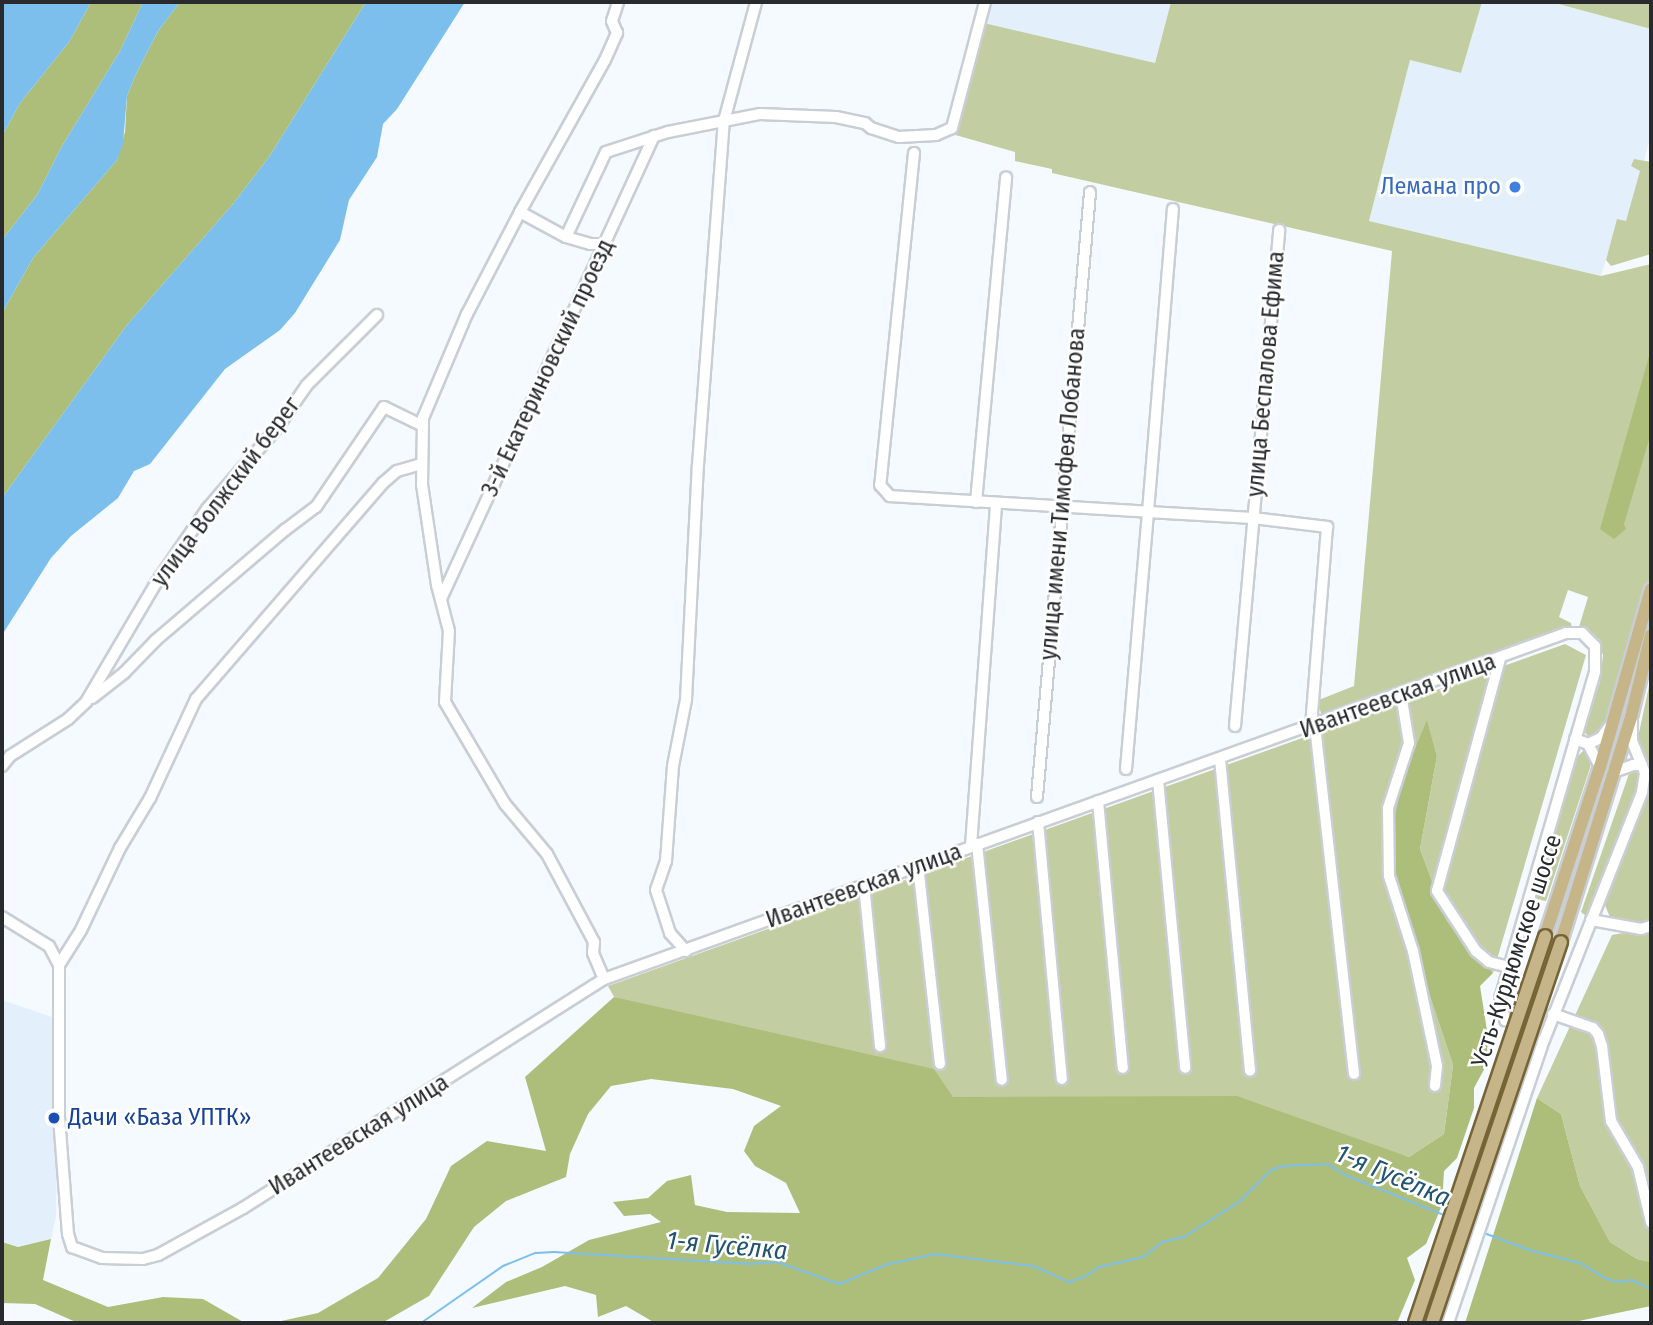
<!DOCTYPE html>
<html>
<head>
<meta charset="utf-8">
<style>
	body { margin:0 }
	#map { position:relative; width:1653px; height:1325px; overflow:hidden; background:#f4faff; font-family:"Fira Sans Condensed",sans-serif }
	div>[style] { position:absolute }
	[style*='--x'] { left:calc(var(--x)*1px); top:calc(var(--y)*1px); width:calc(var(--w)*1px); rotate:calc(var(--a)*1deg) }
	.built>* { inset:0; background:#e3f0fc }
	.green>* { inset:0; background:#c2cea2 }
	.forest>* { inset:0; background:#adbe7a }
	.water>* { inset:0; background:#7dbfec }
	.stream>* { height:2px; margin:-1px; padding:0 1px; transform-origin:1px; border-radius:1px; background:#7dbfec }
	.roads { filter:drop-shadow(2px 0 #c8ced4) drop-shadow(-2px 0 #c8ced4) drop-shadow(0 2px #c8ced4) drop-shadow(0 -2px #c8ced4) }
	.minor>* { height:10px; margin:-5px; padding:0 5px; transform-origin:5px; border-radius:5px; background:#fff }
	.major>* { height:12px; margin:-6px; padding:0 6px; transform-origin:6px; border-radius:6px; background:#c6b589 }
	.bridges { filter:drop-shadow(2px 0 #766435) drop-shadow(-2px 0 #766435) drop-shadow(0 2px #766435) drop-shadow(0 -2px #766435) }
	.major-bridge>* { height:12px; margin:-6px; padding:0 6px; transform-origin:6px; border-radius:6px; background:#c6b589 }
	.dots>* { width:19px; height:19px; translate:-50% -50%; box-sizing:border-box; border:4px solid #fff; border-radius:50% }
	span { translate:-50% -50%; white-space:nowrap; text-align:center; line-height:1.15; -webkit-text-stroke:5px #fff; paint-order:stroke }
	.shop-label { font-size:24px; color:#366cbe }
	.right { translate:-100% -50%; text-align:right }
	.street-label { font-size:24px; color:#282a2d }
	.transit-label { font-size:24px; color:#164399 }
	.left { translate:0 -50%; text-align:left }
	.water-label { font-size:26px; color:#215372; font-style:italic }
	.frame { position:absolute; inset:0; border:4px solid #282a2d; pointer-events:none }
</style>
</head>
<body>
<div id="map">
	<div class="built">
		<div style="clip-path:polygon(989px 2px,1171px 2px,1155px 63px,984px 23px)"></div>
		<div style="clip-path:polygon(1482px 2px,1551px 2px,1651px 29px,1651px 135px,1627px 223px,1618px 220px,1601px 276px,1369px 221px,1410px 60px,1461px 73px)"></div>
		<div style="clip-path:polygon(2px 1000px,58px 1019px,56px 1217px,51px 1239px,18px 1247px,2px 1242px)"></div>
	</div>
	<div class="green">
		<div style="clip-path:polygon(1171px 2px,1482px 2px,1461px 73px,1410px 60px,1369px 221px,1601px 276px,1651px 264px,1651px 574px,1608px 721px,1599px 737px,1590px 739px,1584px 731px,1600px 682px,1603px 655px,1594px 634px,1579px 627px,1588px 597px,1568px 590px,1559px 617px,1571px 623px,1572px 629px,1326px 716px,1322px 715px,1316px 701px,1354px 686px,1392px 251px,1052px 173px,1052px 169px,1015px 161px,1015px 152px,952px 134px,957px 125px,984px 23px,1155px 63px)"></div>
		<div style="clip-path:polygon(1551px 2px,1651px 2px,1651px 29px)"></div>
		<div style="clip-path:polygon(1634px 159px,1651px 162px,1651px 254px,1611px 266px,1606px 260px,1617px 219px,1626px 221px,1640px 171px,1631px 166px)"></div>
		<div style="clip-path:polygon(1565px 644px,1586px 655px,1493px 973px,1447px 921px,1420px 849px,1437px 756px,1427px 721px,1403px 776px,1402px 912px,1453px 1065px,1444px 1134px,1409px 1157px,1372px 1146px,1090px 1098px,953px 1097px,614px 997px,608px 986px)"></div>
		<div style="clip-path:polygon(1651px 677px,1651px 765px,1637px 742px)"></div>
		<div style="clip-path:polygon(1584px 750px,1592px 754px,1590px 768px,1546px 901px,1535px 899px,1578px 756px)"></div>
		<div style="clip-path:polygon(1631px 768px,1641px 772px,1639px 790px,1587px 917px,1581px 912px)"></div>
		<div style="clip-path:polygon(1651px 785px,1651px 921px,1643px 925px,1611px 920px,1605px 905px)"></div>
		<div style="clip-path:polygon(1651px 928px,1651px 1262px,1637px 1259px,1610px 1242px,1580px 1186px,1561px 1114px,1537px 1098px,1612px 935px)"></div>
	</div>
	<div class="forest">
		<div style="clip-path:polygon(91px 2px,143px 2px,120px 51px,62px 146px,37px 195px,2px 240px,2px 136px,20px 103px,69px 42px)"></div>
		<div style="clip-path:polygon(180px 2px,366px 2px,269px 157px,233px 204px,127px 325px,2px 498px,2px 313px,33px 258px,117px 160px,125px 132px,127px 96px,135px 76px,158px 31px)"></div>
		<div style="clip-path:polygon(1651px 349px,1651px 433px,1624px 524px,1626px 529px,1614px 539px,1600px 529px)"></div>
		<div style="clip-path:polygon(1427px 720px,1437px 756px,1420px 849px,1447px 921px,1493px 973px,1480px 986px,1488px 1037px,1487px 1064px,1474px 1088px,1474px 1108px,1457px 1158px,1444px 1171px,1442px 1205px,1426px 1244px,1407px 1258px,1415px 1280px,1397px 1323px,655px 1323px,626px 1306px,598px 1317px,596px 1295px,565px 1286px,472px 1308px,506px 1282px,542px 1267px,589px 1240px,661px 1222px,650px 1214px,624px 1216px,613px 1202px,648px 1198px,667px 1181px,691px 1175px,695px 1205px,727px 1212px,800px 1213px,786px 1183px,755px 1166px,744px 1151px,754px 1126px,781px 1106px,733px 1089px,651px 1079px,611px 1086px,588px 1114px,570px 1154px,566px 1177px,506px 1201px,474px 1227px,429px 1296px,382px 1323px,272px 1323px,318px 1313px,378px 1278px,426px 1219px,451px 1166px,487px 1141px,546px 1151px,525px 1077px,614px 997px,934px 1069px,953px 1097px,1237px 1096px,1409px 1157px,1444px 1134px,1453px 1065px,1402px 912px,1389px 849px,1403px 776px)"></div>
		<div style="clip-path:polygon(1537px 1098px,1561px 1114px,1580px 1186px,1610px 1242px,1637px 1259px,1651px 1262px,1651px 1306px,1569px 1323px,1465px 1323px)"></div>
		<div style="clip-path:polygon(51px 1239px,43px 1280px,108px 1307px,163px 1297px,203px 1299px,245px 1323px,78px 1323px,35px 1304px,2px 1303px,2px 1242px,18px 1247px)"></div>
	</div>
	<div class="water">
		<div style="clip-path:polygon(2px 2px,91px 2px,69px 42px,20px 103px,2px 136px)"></div>
		<div style="clip-path:polygon(143px 2px,180px 2px,158px 31px,135px 76px,127px 96px,123px 144px,117px 160px,33px 258px,2px 313px,2px 240px,37px 195px,62px 146px,120px 51px)"></div>
		<div style="clip-path:polygon(366px 2px,465px 2px,397px 109px,383px 124px,377px 157px,349px 200px,340px 240px,295px 313px,280px 330px,225px 369px,150px 464px,134px 471px,118px 498px,71px 536px,51px 558px,2px 635px,2px 498px,127px 325px,233px 204px,269px 157px)"></div>
	</div>
	<div class="stream">
		<div style="--x:1484;--y:1233;--w:48;--a:20.7"></div>
		<div style="--x:1529;--y:1250;--w:53;--a:14.3"></div>
		<div style="--x:1580;--y:1263;--w:31;--a:31"></div>
		<div style="--x:1607;--y:1279;--w:12;--a:14"></div>
		<div style="--x:1619;--y:1282;--w:12;--a:-9"></div>
		<div style="--x:1631;--y:1280;--w:22;--a:24"></div>
		<div style="--x:421;--y:1323;--w:100;--a:-34.8"></div>
		<div style="--x:503;--y:1266;--w:35;--a:-22"></div>
		<div style="--x:536;--y:1253;--w:18;--a:-3"></div>
		<div style="--x:554;--y:1252;--w:194;--a:3.5"></div>
		<div style="--x:748;--y:1264;--w:29;--a:-4"></div>
		<div style="--x:777;--y:1262;--w:66;--a:19.5"></div>
		<div style="--x:839;--y:1284;--w:53;--a:-22.2"></div>
		<div style="--x:888;--y:1264;--w:49;--a:-11.8"></div>
		<div style="--x:936;--y:1254;--w:98;--a:7.1"></div>
		<div style="--x:1033;--y:1266;--w:39;--a:24"></div>
		<div style="--x:1069;--y:1282;--w:18;--a:-19"></div>
		<div style="--x:1086;--y:1276;--w:16;--a:-35"></div>
		<div style="--x:1099;--y:1267;--w:45;--a:-12.8"></div>
		<div style="--x:1143;--y:1257;--w:24;--a:-38"></div>
		<div style="--x:1162;--y:1242;--w:23;--a:-13"></div>
		<div style="--x:1184;--y:1237;--w:67;--a:-32.7"></div>
		<div style="--x:1240;--y:1201;--w:44;--a:-45"></div>
		<div style="--x:1271;--y:1170;--w:13;--a:-18"></div>
		<div style="--x:1283;--y:1166;--w:45;--a:-2.5"></div>
		<div style="--x:1328;--y:1164;--w:20;--a:33"></div>
		<div style="--x:1345;--y:1175;--w:107;--a:22"></div>
	</div>
	<div class="roads">
		<div class="minor">
			<div style="--x:914;--y:153;--w:334;--a:95.8"></div>
			<div style="--x:880;--y:485;--w:15;--a:48"></div>
			<div style="--x:890;--y:496;--w:258;--a:3.5"></div>
			<div style="--x:1148;--y:512;--w:304;--a:-85.3"></div>
			<div style="--x:520;--y:212;--w:52;--a:28.5"></div>
			<div style="--x:566;--y:237;--w:25;--a:16"></div>
			<div style="--x:590;--y:244;--w:15;--a:0"></div>
			<div style="--x:566;--y:237;--w:94;--a:-64.8"></div>
			<div style="--x:606;--y:152;--w:65;--a:-17.9"></div>
			<div style="--x:668;--y:132;--w:94;--a:-11.1"></div>
			<div style="--x:760;--y:114;--w:76;--a:2.3"></div>
			<div style="--x:836;--y:117;--w:30;--a:12"></div>
			<div style="--x:865;--y:123;--w:8;--a:40"></div>
			<div style="--x:871;--y:128;--w:29;--a:18"></div>
			<div style="--x:899;--y:137;--w:37;--a:-3"></div>
			<div style="--x:936;--y:135;--w:17;--a:-24"></div>
			<div style="--x:952;--y:128;--w:130;--a:-75.3"></div>
			<div style="--x:976;--y:502;--w:326;--a:-84.7"></div>
			<div style="--x:441;--y:599;--w:510;--a:-65.3"></div>
			<div style="--x:1500;--y:659;--w:240;--a:105.2"></div>
			<div style="--x:1437;--y:891;--w:72;--a:57"></div>
			<div style="--x:1476;--y:951;--w:17;--a:40"></div>
			<div style="--x:1489;--y:962;--w:21;--a:14"></div>
			<div style="--x:1401;--y:694;--w:50;--a:80.7"></div>
			<div style="--x:1409;--y:743;--w:68;--a:107.9"></div>
			<div style="--x:1388;--y:808;--w:68;--a:89.2"></div>
			<div style="--x:1389;--y:876;--w:79;--a:72.3"></div>
			<div style="--x:1413;--y:951;--w:117;--a:78.2"></div>
			<div style="--x:1437;--y:1066;--w:20;--a:96"></div>
			<div style="--x:92;--y:698;--w:41;--a:-38"></div>
			<div style="--x:124;--y:673;--w:46;--a:-45.9"></div>
			<div style="--x:156;--y:640;--w:170;--a:-40.5"></div>
			<div style="--x:285;--y:530;--w:39;--a:-37"></div>
			<div style="--x:316;--y:507;--w:121;--a:-55.8"></div>
			<div style="--x:384;--y:407;--w:43;--a:26"></div>
			<div style="--x:1235;--y:726;--w:498;--a:-84.9"></div>
			<div style="--x:1315;--y:726;--w:350;--a:83.6"></div>
			<div style="--x:1575;--y:739;--w:14;--a:21"></div>
			<div style="--x:1588;--y:744;--w:26;--a:62"></div>
			<div style="--x:1588;--y:744;--w:14;--a:-25"></div>
			<div style="--x:1601;--y:738;--w:14;--a:-54"></div>
			<div style="--x:1220;--y:759;--w:313;--a:84.5"></div>
			<div style="--x:2;--y:766;--w:13;--a:-51"></div>
			<div style="--x:10;--y:756;--w:69;--a:-32.5"></div>
			<div style="--x:68;--y:719;--w:25;--a:-43"></div>
			<div style="--x:86;--y:702;--w:138;--a:-59.5"></div>
			<div style="--x:156;--y:583;--w:90;--a:-55.4"></div>
			<div style="--x:207;--y:509;--w:107;--a:-49.2"></div>
			<div style="--x:277;--y:428;--w:52;--a:-55.1"></div>
			<div style="--x:307;--y:385;--w:99;--a:-45"></div>
			<div style="--x:1126;--y:769;--w:258;--a:-85.1"></div>
			<div style="--x:1148;--y:512;--w:105;--a:3.3"></div>
			<div style="--x:1253;--y:518;--w:75;--a:6.9"></div>
			<div style="--x:1327;--y:527;--w:201;--a:94.6"></div>
			<div style="--x:1613;--y:772;--w:21;--a:-19"></div>
			<div style="--x:1633;--y:765;--w:9;--a:0"></div>
			<div style="--x:1158;--y:780;--w:289;--a:84.6"></div>
			<div style="--x:1037;--y:797;--w:607;--a:-84.99"></div>
			<div style="--x:1098;--y:801;--w:268;--a:84.7"></div>
			<div style="--x:1038;--y:822;--w:258;--a:84.7"></div>
			<div style="--x:977;--y:844;--w:237;--a:84"></div>
			<div style="--x:971;--y:846;--w:344;--a:-85.8"></div>
			<div style="--x:918;--y:865;--w:200;--a:83.7"></div>
			<div style="--x:864;--y:885;--w:162;--a:84.3"></div>
			<div style="--x:2;--y:917;--w:55;--a:31.7"></div>
			<div style="--x:49;--y:946;--w:21;--a:62"></div>
			<div style="--x:59;--y:965;--w:152;--a:90"></div>
			<div style="--x:59;--y:1117;--w:117;--a:85.6"></div>
			<div style="--x:68;--y:1234;--w:14;--a:73"></div>
			<div style="--x:72;--y:1247;--w:32;--a:20"></div>
			<div style="--x:102;--y:1258;--w:41;--a:1.4"></div>
			<div style="--x:143;--y:1259;--w:16;--a:-15"></div>
			<div style="--x:158;--y:1255;--w:97;--a:-28.9"></div>
			<div style="--x:243;--y:1208;--w:428;--a:-32.4"></div>
			<div style="--x:604;--y:979;--w:1022;--a:-19.78"></div>
			<div style="--x:1566;--y:633;--w:16;--a:0"></div>
			<div style="--x:1582;--y:633;--w:18;--a:45"></div>
			<div style="--x:1595;--y:646;--w:26;--a:90"></div>
			<div style="--x:1595;--y:672;--w:340;--a:106.2"></div>
			<div style="--x:1500;--y:998;--w:23;--a:77"></div>
			<div style="--x:1591;--y:920;--w:51;--a:10.2"></div>
			<div style="--x:1641;--y:929;--w:10;--a:-17"></div>
			<div style="--x:686;--y:951;--w:24;--a:-132"></div>
			<div style="--x:670;--y:933;--w:45;--a:-108"></div>
			<div style="--x:656;--y:890;--w:31;--a:-71"></div>
			<div style="--x:666;--y:861;--w:95;--a:-85.8"></div>
			<div style="--x:673;--y:766;--w:67;--a:-78.9"></div>
			<div style="--x:686;--y:700;--w:235;--a:-87.1"></div>
			<div style="--x:698;--y:465;--w:345;--a:-85.7"></div>
			<div style="--x:724;--y:121;--w:123;--a:-74.9"></div>
			<div style="--x:59;--y:965;--w:41;--a:-57.8"></div>
			<div style="--x:81;--y:930;--w:91;--a:-64.6"></div>
			<div style="--x:120;--y:848;--w:58;--a:-59"></div>
			<div style="--x:150;--y:798;--w:109;--a:-65.1"></div>
			<div style="--x:196;--y:699;--w:286;--a:-49.1"></div>
			<div style="--x:383;--y:483;--w:18;--a:-41"></div>
			<div style="--x:397;--y:471;--w:26;--a:-16"></div>
			<div style="--x:604;--y:979;--w:28;--a:-113"></div>
			<div style="--x:593;--y:953;--w:11;--a:-85"></div>
			<div style="--x:594;--y:942;--w:100;--a:-118.1"></div>
			<div style="--x:547;--y:854;--w:65;--a:-130"></div>
			<div style="--x:505;--y:804;--w:118;--a:-120.5"></div>
			<div style="--x:445;--y:702;--w:71;--a:-86.8"></div>
			<div style="--x:449;--y:631;--w:48;--a:-104.6"></div>
			<div style="--x:437;--y:585;--w:101;--a:-98.5"></div>
			<div style="--x:422;--y:485;--w:67;--a:-89.1"></div>
			<div style="--x:423;--y:418;--w:113;--a:-67.1"></div>
			<div style="--x:467;--y:314;--w:115;--a:-62.5"></div>
			<div style="--x:520;--y:212;--w:174;--a:-60.8"></div>
			<div style="--x:605;--y:60;--w:30;--a:-66"></div>
			<div style="--x:617;--y:33;--w:13;--a:-113"></div>
			<div style="--x:612;--y:21;--w:20;--a:-72"></div>
			<div style="--x:1553;--y:1014;--w:42;--a:19.3"></div>
			<div style="--x:1593;--y:1028;--w:8;--a:50"></div>
			<div style="--x:1598;--y:1034;--w:13;--a:72"></div>
			<div style="--x:1602;--y:1046;--w:76;--a:83.2"></div>
			<div style="--x:1611;--y:1121;--w:53;--a:59.6"></div>
			<div style="--x:1638;--y:1167;--w:57;--a:76.7"></div>
			<div style="--x:1448;--y:1323;--w:299;--a:-71.3"></div>
			<div style="--x:1544;--y:1040;--w:267;--a:-68.4"></div>
			<div style="--x:1642;--y:792;--w:19;--a:-81"></div>
			<div style="--x:1645;--y:773;--w:35;--a:-112"></div>
			<div style="--x:1632;--y:741;--w:20;--a:-90"></div>
		</div>
		<div class="major">
			<div style="--x:1545;--y:936;--w:178;--a:-72"></div>
			<div style="--x:1600;--y:767;--w:185;--a:-74"></div>
			<div style="--x:1561;--y:942;--w:236;--a:-72.7"></div>
			<div style="--x:1631;--y:717;--w:84;--a:-76.3"></div>
		</div>
	</div>
	<div class="bridges">
		<div class="major-bridge">
			<div style="--x:1415;--y:1323;--w:408;--a:-71.4"></div>
			<div style="--x:1432;--y:1323;--w:402;--a:-71.3"></div>
		</div>
	</div>
	<div class="dots">
		<div style="left:1515px;top:187px;background:#3f7fe0"></div>
		<div style="left:54px;top:1118px;background:#1a4fb4"></div>
	</div>
	<div class="shop-label">
		<span class="right" style="left:1501px;top:187px">Лемана про</span>
	</div>
	<div class="street-label">
		<span style="left:548px;top:368px;rotate:-65deg">3-й Екатериновский проезд</span>
		<span style="left:1266px;top:374px;rotate:-85deg">улица Беспалова Ефима</span>
		<span style="left:226px;top:492px;rotate:-53deg">улица Волжский берег</span>
		<span style="left:1063px;top:494px;rotate:-85deg">улица имени Тимофея Лобанова</span>
		<span style="left:1398px;top:696px;rotate:-20deg">Ивантеевская улица</span>
		<span style="left:864px;top:886px;rotate:-20deg">Ивантеевская улица</span>
		<span style="left:1517px;top:951px;rotate:-72deg">Усть-Курдюмское шоссе</span>
		<span style="left:359px;top:1135px;rotate:-32deg">Ивантеевская улица</span>
	</div>
	<div class="transit-label">
		<span class="left" style="left:68px;top:1118px">Дачи «База УПТК»</span>
	</div>
	<div class="water-label">
		<span style="left:1393px;top:1176px;rotate:23deg">1-я Гусёлка</span>
		<span style="left:727px;top:1246px;rotate:5deg">1-я Гусёлка</span>
	</div>
	<div class="frame"></div>
</div>
</body>
</html>
